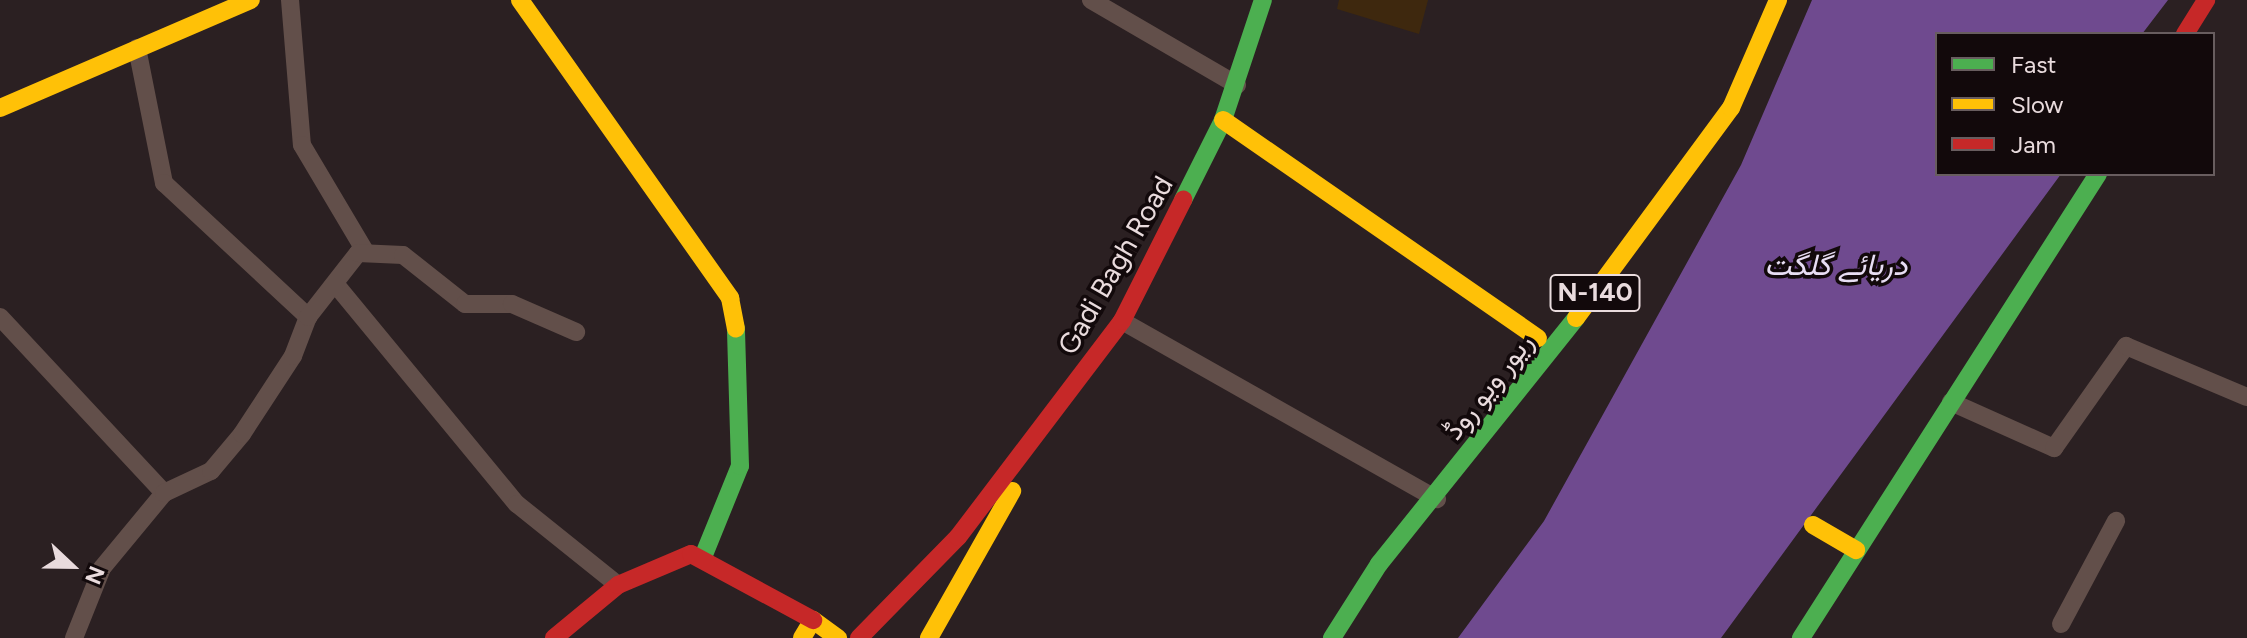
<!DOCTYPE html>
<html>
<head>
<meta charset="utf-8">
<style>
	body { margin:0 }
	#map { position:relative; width:2247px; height:638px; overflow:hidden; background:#2b2022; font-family:Figtree,Vazirmatn,sans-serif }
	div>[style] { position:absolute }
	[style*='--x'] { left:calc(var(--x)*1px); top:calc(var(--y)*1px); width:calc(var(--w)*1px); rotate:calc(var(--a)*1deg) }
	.green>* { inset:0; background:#3e280e }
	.water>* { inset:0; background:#6f4a8f }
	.street>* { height:18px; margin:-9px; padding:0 9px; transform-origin:9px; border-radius:9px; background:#624f4a }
	.fast>* { height:18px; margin:-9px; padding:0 9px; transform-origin:9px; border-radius:9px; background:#4caf50 }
	.slow>* { height:18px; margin:-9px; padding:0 9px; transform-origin:9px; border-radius:9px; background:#ffc107 }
	.jam>* { height:18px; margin:-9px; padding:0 9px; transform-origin:9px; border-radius:9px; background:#c62828 }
	span { translate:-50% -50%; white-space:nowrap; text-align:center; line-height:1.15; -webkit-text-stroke:7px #12090b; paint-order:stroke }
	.shield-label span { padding:2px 6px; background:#12090b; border:2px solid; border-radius:6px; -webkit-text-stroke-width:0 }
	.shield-label { font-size:26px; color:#e9dbdd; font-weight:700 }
	.street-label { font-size:28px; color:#e9dbdd }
	.water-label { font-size:30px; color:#e8def4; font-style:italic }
	.legend { position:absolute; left:1935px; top:32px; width:280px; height:144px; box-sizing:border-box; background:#12090b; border:2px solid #685d5f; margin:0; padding:10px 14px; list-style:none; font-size:24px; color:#e9dbdd }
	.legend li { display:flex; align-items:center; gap:16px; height:40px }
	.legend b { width:40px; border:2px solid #685d5f }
	.north { position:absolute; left:32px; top:526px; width:80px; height:80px; -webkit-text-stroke:6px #12090b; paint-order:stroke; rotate:112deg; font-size:22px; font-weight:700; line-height:32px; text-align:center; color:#e9dbdd }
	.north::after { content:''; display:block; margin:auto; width:28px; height:36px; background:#e9dbdd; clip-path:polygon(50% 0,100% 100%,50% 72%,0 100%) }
</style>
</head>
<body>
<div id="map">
	<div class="green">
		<div style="clip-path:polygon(1339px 0,1428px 0,1419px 34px,1337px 9px)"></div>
	</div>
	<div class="water">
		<div style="clip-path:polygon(1812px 0,2168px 0,2142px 34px,1937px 34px,1937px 174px,2061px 174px,1721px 638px,1458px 638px,1544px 521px,1606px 409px,1741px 165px)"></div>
	</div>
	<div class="street">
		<div style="--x:290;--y:0;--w:145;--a:85.3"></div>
		<div style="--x:302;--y:145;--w:123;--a:59.3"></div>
		<div style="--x:1091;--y:0;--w:169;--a:30.2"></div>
		<div style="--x:137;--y:48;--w:138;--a:78.7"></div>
		<div style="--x:164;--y:183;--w:197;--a:42.9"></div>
		<div style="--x:337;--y:286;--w:283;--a:50.5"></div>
		<div style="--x:517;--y:504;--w:129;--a:38.7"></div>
		<div style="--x:0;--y:317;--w:241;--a:47"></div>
		<div style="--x:1122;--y:321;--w:362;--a:29.5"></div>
		<div style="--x:1951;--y:402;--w:113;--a:24.1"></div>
		<div style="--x:2054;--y:448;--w:125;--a:-54.8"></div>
		<div style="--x:2126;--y:346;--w:131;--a:22.9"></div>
		<div style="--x:2061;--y:624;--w:117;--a:-61.9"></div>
		<div style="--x:74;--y:638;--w:75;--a:-68.2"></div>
		<div style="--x:102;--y:568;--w:97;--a:-50.4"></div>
		<div style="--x:164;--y:493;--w:52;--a:-25.1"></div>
		<div style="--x:211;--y:471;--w:48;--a:-50"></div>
		<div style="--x:242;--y:434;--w:93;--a:-56.8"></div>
		<div style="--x:293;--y:356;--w:42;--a:-69"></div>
		<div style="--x:308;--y:317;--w:81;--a:-52"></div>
		<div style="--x:358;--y:253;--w:45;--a:2.5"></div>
		<div style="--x:403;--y:255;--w:79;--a:38.3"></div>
		<div style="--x:465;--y:304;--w:47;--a:0"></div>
		<div style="--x:512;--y:304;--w:70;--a:23.6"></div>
	</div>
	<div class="fast">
		<div style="--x:1183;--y:200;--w:89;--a:-63.4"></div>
		<div style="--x:1223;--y:120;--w:126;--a:-71.6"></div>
		<div style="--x:703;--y:557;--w:98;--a:-67.9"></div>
		<div style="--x:740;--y:466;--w:138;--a:-91.7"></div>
		<div style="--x:1332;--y:638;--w:88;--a:-57.6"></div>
		<div style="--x:1379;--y:564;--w:315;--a:-51.3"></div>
		<div style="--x:1801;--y:638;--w:551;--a:-57.38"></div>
	</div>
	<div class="slow">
		<div style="--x:520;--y:0;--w:365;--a:54.8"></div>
		<div style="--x:730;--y:298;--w:31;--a:79"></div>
		<div style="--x:0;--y:108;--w:273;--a:-23.3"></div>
		<div style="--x:1223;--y:120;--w:383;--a:34.7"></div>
		<div style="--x:1576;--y:318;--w:261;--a:-53.6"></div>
		<div style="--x:1731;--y:108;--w:118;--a:-66.5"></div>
		<div style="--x:1813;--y:525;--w:50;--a:30.2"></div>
		<div style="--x:802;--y:638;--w:21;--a:-59"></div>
		<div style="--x:813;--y:620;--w:31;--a:36"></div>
		<div style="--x:929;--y:638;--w:169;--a:-60.5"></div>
	</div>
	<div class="jam">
		<div style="--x:2185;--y:34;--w:40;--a:-58"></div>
		<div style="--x:554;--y:638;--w:83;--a:-39.6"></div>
		<div style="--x:618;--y:585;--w:79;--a:-23"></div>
		<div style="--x:691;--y:554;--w:139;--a:28.4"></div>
		<div style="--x:859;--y:638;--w:141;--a:-45.6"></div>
		<div style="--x:958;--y:537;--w:271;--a:-52.8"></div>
		<div style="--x:1122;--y:321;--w:136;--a:-63.2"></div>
	</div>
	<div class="shield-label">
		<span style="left:1595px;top:293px">N-140</span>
	</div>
	<div class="street-label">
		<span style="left:1115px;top:265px;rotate:-60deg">Gadi Bagh Road</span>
		<span style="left:1488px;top:386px;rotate:-52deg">ریور ویو روڈ</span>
	</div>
	<div class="water-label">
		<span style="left:1836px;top:265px">دریائے گلگت</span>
	</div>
	<ul class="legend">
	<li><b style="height:10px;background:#4caf50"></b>Fast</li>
	<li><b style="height:10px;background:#ffc107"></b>Slow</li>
	<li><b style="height:10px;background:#c62828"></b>Jam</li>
	</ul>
	<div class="north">N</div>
</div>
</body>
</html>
